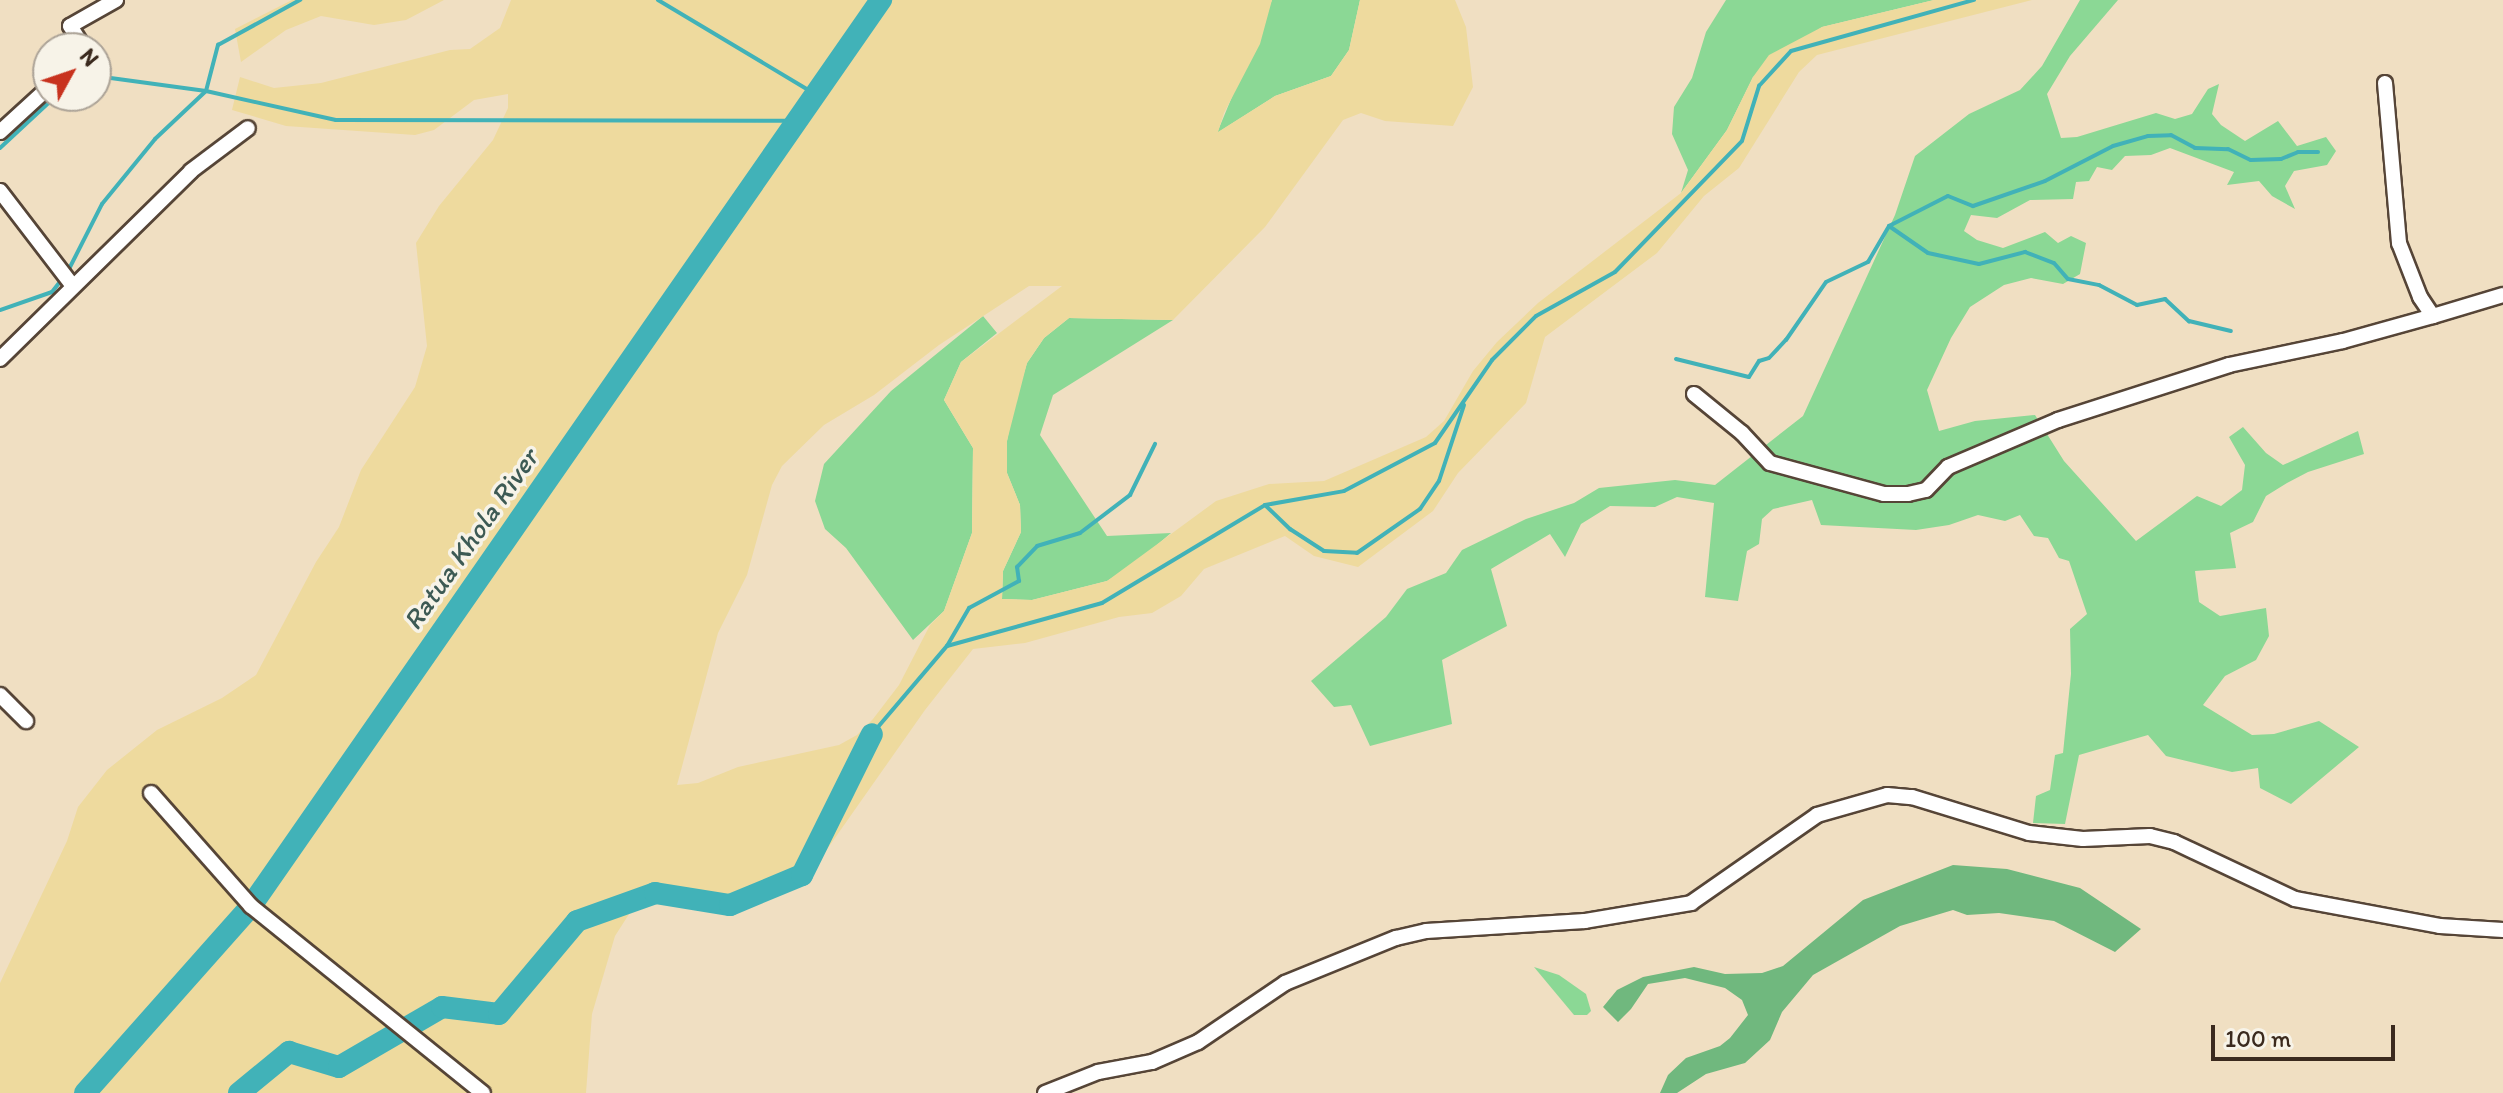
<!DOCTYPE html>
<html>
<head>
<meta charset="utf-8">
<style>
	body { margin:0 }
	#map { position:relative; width:2503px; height:1093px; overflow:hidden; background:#f0dfc2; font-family:Itim,sans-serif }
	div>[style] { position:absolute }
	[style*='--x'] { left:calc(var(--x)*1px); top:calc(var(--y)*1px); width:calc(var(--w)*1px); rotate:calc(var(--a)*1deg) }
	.green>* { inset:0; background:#8bd895 }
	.forest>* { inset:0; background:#70b87e }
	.sand>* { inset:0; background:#eeda9e }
	.stream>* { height:4px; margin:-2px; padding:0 2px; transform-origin:2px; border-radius:2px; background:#41b2b8 }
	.river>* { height:22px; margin:-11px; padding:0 11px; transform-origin:11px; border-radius:11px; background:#41b2b8 }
	.roads { filter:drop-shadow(2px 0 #564537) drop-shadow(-2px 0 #564537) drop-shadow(0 2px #564537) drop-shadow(0 -2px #564537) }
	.minor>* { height:14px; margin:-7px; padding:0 7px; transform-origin:7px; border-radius:7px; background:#fff }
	span { translate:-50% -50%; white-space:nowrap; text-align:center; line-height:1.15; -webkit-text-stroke:7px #f7f3e8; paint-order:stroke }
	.water-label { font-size:28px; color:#3d5a54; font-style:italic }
	.north { position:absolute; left:32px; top:32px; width:80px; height:80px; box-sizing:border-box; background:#f7f3e8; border:2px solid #aca397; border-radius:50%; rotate:50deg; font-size:22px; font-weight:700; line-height:32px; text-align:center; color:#3b2a1e }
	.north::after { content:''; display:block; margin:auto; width:28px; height:36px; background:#c8321e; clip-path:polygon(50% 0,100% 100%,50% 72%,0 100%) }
	.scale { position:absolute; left:2211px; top:1025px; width:184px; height:36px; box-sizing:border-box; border:4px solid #3b2a1e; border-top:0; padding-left:10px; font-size:24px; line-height:28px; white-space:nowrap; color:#3b2a1e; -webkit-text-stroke:6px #f7f3e8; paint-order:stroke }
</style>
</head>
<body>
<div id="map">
	<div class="green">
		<div style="clip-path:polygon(1272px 0,1360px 0,1349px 50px,1331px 76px,1275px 96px,1217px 133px)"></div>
		<div style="clip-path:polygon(1726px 0,1934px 0,1822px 27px,1753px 77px,1727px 130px,1681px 193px,1688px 170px,1672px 134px,1674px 107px,1692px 78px,1706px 32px)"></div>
		<div style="clip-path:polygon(2080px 0,2118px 0,2070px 56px,2047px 94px,2061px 138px,2077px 137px,2156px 113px,2175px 119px,2192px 114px,2208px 89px,2219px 84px,2212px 114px,2221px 125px,2245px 141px,2278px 121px,2297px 146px,2326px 137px,2336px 151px,2327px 165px,2294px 171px,2285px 186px,2295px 209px,2272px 196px,2259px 181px,2227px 185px,2234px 172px,2170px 148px,2151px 155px,2125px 156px,2112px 170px,2097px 167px,2089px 181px,2076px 182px,2073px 199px,2030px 200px,1997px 218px,1971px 215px,1964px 231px,1977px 240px,2003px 248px,2045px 232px,2058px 243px,2071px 236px,2086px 243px,2080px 274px,2063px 284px,2031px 278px,2004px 285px,1970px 307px,1951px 338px,1927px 390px,1939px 431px,1975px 421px,2035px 415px,2064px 461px,2136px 541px,2197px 496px,2221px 506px,2242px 490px,2245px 465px,2229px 437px,2243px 427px,2266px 453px,2283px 465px,2358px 431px,2364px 454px,2308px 472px,2287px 483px,2266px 496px,2253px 522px,2230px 533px,2236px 568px,2195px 571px,2199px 602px,2220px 616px,2266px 608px,2269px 636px,2256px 660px,2225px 676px,2203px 705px,2252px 735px,2274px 734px,2319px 721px,2359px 747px,2291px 804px,2260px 788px,2258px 768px,2232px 772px,2166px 756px,2148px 735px,2079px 755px,2065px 824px,2033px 823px,2036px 796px,2050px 790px,2055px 755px,2063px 753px,2071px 674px,2070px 629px,2087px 614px,2069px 561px,2059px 558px,2048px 538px,2034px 536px,2020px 515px,2005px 521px,1978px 515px,1949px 525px,1916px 530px,1821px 525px,1812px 500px,1773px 509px,1762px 519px,1759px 544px,1747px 551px,1738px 601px,1705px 597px,1714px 503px,1677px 497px,1655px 507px,1610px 506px,1581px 524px,1565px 557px,1550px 534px,1491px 569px,1507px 626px,1442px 660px,1452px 724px,1370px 746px,1351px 705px,1334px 707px,1311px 681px,1386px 617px,1407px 589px,1446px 573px,1462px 550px,1526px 519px,1574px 503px,1599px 488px,1675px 480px,1715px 485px,1803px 416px,1895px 215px,1915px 156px,1969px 114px,2020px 90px,2042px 66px)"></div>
		<div style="clip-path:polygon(983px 316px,997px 333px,961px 362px,944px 400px,973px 448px,972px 533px,944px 611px,913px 640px,846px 548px,825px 529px,815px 501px,824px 464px,891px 391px)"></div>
		<div style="clip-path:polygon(1069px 318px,1173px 320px,1053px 395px,1040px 435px,1107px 536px,1171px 533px,1132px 566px,1107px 581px,1032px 600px,1002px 599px,1003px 571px,1021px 532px,1020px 505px,1007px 473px,1007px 441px,1013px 409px,1027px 363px,1044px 338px)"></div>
		<div style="clip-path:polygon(1534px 967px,1559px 975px,1586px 994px,1591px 1011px,1587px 1015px,1574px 1015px)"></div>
	</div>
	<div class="forest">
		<div style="clip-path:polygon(1953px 865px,2007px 869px,2080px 888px,2141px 929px,2115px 952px,2054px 921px,1999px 913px,1967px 915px,1953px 910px,1900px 926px,1813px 975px,1782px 1012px,1770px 1040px,1745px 1063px,1706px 1074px,1677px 1093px,1660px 1093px,1668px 1075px,1686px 1058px,1720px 1046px,1730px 1038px,1748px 1015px,1742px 1000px,1725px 988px,1685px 978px,1648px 984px,1631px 1009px,1618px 1022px,1603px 1007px,1617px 990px,1643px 977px,1694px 967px,1725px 974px,1762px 973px,1783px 966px,1863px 900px)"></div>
	</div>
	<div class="sand">
		<div style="clip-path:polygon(292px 0,444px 0,406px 20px,374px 25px,321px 16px,286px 30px,241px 62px,235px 29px)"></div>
		<div style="clip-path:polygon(evenodd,511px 0,1272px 0,1260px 44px,1224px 113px,1218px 132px,1275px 96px,1331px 76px,1349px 50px,1360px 0,1455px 0,1466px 27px,1473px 87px,1453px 126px,1385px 121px,1361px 113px,1343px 120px,1265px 227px,1173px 320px,1069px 318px,1044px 338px,1027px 363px,1007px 441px,1007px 473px,1020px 505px,1021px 532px,1003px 571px,1002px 599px,1032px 600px,1107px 581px,1216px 501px,1269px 484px,1324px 481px,1426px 437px,1444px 421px,1473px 371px,1497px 342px,1538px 303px,1681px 193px,1727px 130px,1753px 77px,1769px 55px,1822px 27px,1934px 0,2032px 0,1817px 55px,1799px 72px,1739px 168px,1704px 196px,1657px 253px,1545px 337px,1526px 403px,1458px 473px,1433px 511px,1358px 567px,1314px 556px,1285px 536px,1204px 569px,1181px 596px,1152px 613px,1119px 617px,1025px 643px,973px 649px,925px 710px,823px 855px,791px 885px,760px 898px,730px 905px,675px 892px,655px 893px,631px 911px,615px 936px,592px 1014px,586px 1093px,0 1093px,0 983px,67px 841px,78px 807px,107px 770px,157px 730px,222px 698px,256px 675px,316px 562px,339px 527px,361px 470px,415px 387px,427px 346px,416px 243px,439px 206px,493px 140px,508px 108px,508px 94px,474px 100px,434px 130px,415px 135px,286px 126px,232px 110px,240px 77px,274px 88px,321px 83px,450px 50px,470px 49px,500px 28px,511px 0,1029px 286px,1062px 286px,961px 362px,944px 400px,973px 448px,972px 533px,944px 611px,930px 625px,899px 685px,873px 719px,857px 735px,839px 745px,738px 767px,698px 783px,677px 785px,718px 633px,747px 575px,772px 485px,782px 466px,824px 425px,874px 395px,939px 345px,1029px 286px)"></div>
	</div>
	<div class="stream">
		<div style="--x:658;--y:0;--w:183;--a:30.9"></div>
		<div style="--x:96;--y:76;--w:111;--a:7.8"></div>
		<div style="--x:206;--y:91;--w:133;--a:12.6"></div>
		<div style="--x:336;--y:120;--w:461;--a:0.1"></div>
		<div style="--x:0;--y:148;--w:76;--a:-42.9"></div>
		<div style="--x:1889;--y:226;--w:47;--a:34.7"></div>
		<div style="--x:1928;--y:253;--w:52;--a:12.2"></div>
		<div style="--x:1979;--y:264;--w:48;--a:-14.6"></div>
		<div style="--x:2025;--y:252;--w:31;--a:21"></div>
		<div style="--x:2054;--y:263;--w:21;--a:49"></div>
		<div style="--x:2068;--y:279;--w:32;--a:11"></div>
		<div style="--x:2099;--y:285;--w:43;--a:27.8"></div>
		<div style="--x:2137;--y:305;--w:29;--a:-12"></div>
		<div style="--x:2165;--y:299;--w:33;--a:43"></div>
		<div style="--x:2189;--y:321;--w:43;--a:13.4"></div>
		<div style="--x:68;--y:271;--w:75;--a:-63.1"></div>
		<div style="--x:102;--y:204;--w:84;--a:-50.8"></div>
		<div style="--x:155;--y:139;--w:70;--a:-43.3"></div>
		<div style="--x:206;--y:91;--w:48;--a:-75.4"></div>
		<div style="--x:218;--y:45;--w:94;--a:-28.8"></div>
		<div style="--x:0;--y:310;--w:55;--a:-19.1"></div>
		<div style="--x:52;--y:292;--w:18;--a:-52"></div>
		<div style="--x:1676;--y:359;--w:75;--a:13.9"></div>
		<div style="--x:1749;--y:377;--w:19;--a:-58"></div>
		<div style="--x:1759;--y:361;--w:10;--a:-17"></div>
		<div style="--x:1769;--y:358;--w:25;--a:-47"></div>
		<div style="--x:1786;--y:340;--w:70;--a:-55.4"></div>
		<div style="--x:1826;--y:282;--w:47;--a:-25.5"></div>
		<div style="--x:1868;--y:262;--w:42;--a:-59.7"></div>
		<div style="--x:1889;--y:226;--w:66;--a:-27"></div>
		<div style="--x:1948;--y:196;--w:27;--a:22"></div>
		<div style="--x:1973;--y:206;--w:76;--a:-19.1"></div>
		<div style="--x:2045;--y:181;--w:76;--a:-27.2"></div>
		<div style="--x:2113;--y:146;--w:36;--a:-16"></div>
		<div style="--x:2148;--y:136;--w:23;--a:-2"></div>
		<div style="--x:2171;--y:135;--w:27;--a:28"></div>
		<div style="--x:2195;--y:148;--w:33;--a:2"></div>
		<div style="--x:2228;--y:149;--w:25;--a:26"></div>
		<div style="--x:2251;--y:160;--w:30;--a:-2"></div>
		<div style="--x:2281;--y:159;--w:18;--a:-22"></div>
		<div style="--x:2298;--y:152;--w:20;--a:0"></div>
		<div style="--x:1265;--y:505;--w:35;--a:44"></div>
		<div style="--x:1290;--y:529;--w:40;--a:32.9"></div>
		<div style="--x:1324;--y:551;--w:33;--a:3"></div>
		<div style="--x:1357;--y:553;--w:77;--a:-34.9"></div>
		<div style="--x:1420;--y:509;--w:34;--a:-56"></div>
		<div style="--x:1439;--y:481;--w:80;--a:-71.8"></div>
		<div style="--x:947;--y:646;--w:44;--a:-59.9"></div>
		<div style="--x:969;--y:608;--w:57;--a:-28.4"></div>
		<div style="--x:1019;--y:581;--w:14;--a:-98"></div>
		<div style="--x:1017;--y:567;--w:29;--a:-46"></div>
		<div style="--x:1037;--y:546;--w:45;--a:-16.8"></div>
		<div style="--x:1080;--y:533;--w:63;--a:-37.2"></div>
		<div style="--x:1130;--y:495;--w:57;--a:-63.9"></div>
		<div style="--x:872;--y:734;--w:116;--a:-49.6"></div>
		<div style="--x:947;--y:646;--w:161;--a:-15.5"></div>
		<div style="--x:1102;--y:603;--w:190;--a:-31"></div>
		<div style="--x:1265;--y:505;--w:80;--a:-10"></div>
		<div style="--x:1344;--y:491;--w:103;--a:-27.8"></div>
		<div style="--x:1435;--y:443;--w:101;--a:-55.5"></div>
		<div style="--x:1492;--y:360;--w:62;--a:-45"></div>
		<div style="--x:1536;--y:316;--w:90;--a:-29.1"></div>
		<div style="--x:1615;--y:272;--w:182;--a:-45.9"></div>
		<div style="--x:1742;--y:141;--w:58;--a:-72.8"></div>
		<div style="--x:1759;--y:86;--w:47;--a:-47.6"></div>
		<div style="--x:1791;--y:51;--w:190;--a:-15.6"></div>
	</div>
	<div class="river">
		<div style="--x:85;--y:1093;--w:250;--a:-48.4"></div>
		<div style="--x:251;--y:906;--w:1104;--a:-55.19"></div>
		<div style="--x:239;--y:1093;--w:65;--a:-39.4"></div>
		<div style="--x:289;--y:1052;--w:52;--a:16.7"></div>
		<div style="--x:339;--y:1067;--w:119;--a:-30.2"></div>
		<div style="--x:442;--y:1007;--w:57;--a:7"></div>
		<div style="--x:499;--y:1014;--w:121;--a:-50"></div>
		<div style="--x:577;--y:921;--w:83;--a:-19.7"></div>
		<div style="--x:655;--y:893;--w:76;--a:9.1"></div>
		<div style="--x:730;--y:905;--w:78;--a:-22.6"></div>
		<div style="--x:802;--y:875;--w:157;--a:-63.6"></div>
	</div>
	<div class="roads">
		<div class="minor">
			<div style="--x:84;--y:48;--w:26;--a:-122"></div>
			<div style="--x:70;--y:26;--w:53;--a:-29.5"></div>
			<div style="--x:2385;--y:83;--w:161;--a:85"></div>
			<div style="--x:2399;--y:243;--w:58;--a:68.7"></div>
			<div style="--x:2420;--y:297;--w:23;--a:56"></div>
			<div style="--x:2433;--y:316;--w:73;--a:-16.7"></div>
			<div style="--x:0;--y:132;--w:65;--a:-42.5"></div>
			<div style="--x:0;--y:191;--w:120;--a:52.5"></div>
			<div style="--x:0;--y:359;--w:268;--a:-44.5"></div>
			<div style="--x:191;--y:171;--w:71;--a:-37"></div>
			<div style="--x:1694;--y:394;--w:62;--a:39.1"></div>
			<div style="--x:1742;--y:433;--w:41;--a:47"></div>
			<div style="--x:1770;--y:463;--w:118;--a:15.2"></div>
			<div style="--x:1884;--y:494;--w:24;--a:0"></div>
			<div style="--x:1908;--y:494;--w:18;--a:-13"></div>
			<div style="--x:1926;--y:490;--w:32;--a:-46"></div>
			<div style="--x:1948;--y:467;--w:120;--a:-23.1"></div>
			<div style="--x:2058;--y:420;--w:180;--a:-17.8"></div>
			<div style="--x:2229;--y:365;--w:116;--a:-11.9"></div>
			<div style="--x:2343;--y:341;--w:93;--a:-15.5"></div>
			<div style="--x:0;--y:695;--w:37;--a:45"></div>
			<div style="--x:151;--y:793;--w:151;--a:48.5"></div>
			<div style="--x:251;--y:906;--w:298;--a:38.9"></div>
			<div style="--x:1045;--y:1093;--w:57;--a:-21.6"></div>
			<div style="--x:1098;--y:1072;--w:55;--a:-10.5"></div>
			<div style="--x:1152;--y:1062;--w:50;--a:-23.5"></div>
			<div style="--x:1198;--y:1042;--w:105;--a:-34.1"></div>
			<div style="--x:1285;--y:983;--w:120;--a:-22.1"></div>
			<div style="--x:1396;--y:938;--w:31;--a:-13"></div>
			<div style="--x:1426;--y:931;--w:159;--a:-3.6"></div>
			<div style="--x:1585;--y:921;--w:108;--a:-9.6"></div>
			<div style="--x:1691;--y:903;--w:154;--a:-34.9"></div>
			<div style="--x:1817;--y:815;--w:73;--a:-15.9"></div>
			<div style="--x:1887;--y:795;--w:25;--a:5"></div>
			<div style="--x:1912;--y:797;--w:122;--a:17.1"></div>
			<div style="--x:2029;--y:833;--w:54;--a:6.3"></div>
			<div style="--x:2083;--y:839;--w:67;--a:-2.6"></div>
			<div style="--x:2150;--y:836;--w:25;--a:14"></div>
			<div style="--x:2174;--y:842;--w:134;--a:25.2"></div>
			<div style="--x:2295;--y:899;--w:147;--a:10.5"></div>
			<div style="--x:2440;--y:926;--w:63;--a:3.6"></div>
		</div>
	</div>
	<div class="water-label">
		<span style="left:470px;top:539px;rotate:-55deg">Ratua Khola River</span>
	</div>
	<div class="north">N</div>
	<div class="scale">100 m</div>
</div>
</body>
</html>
